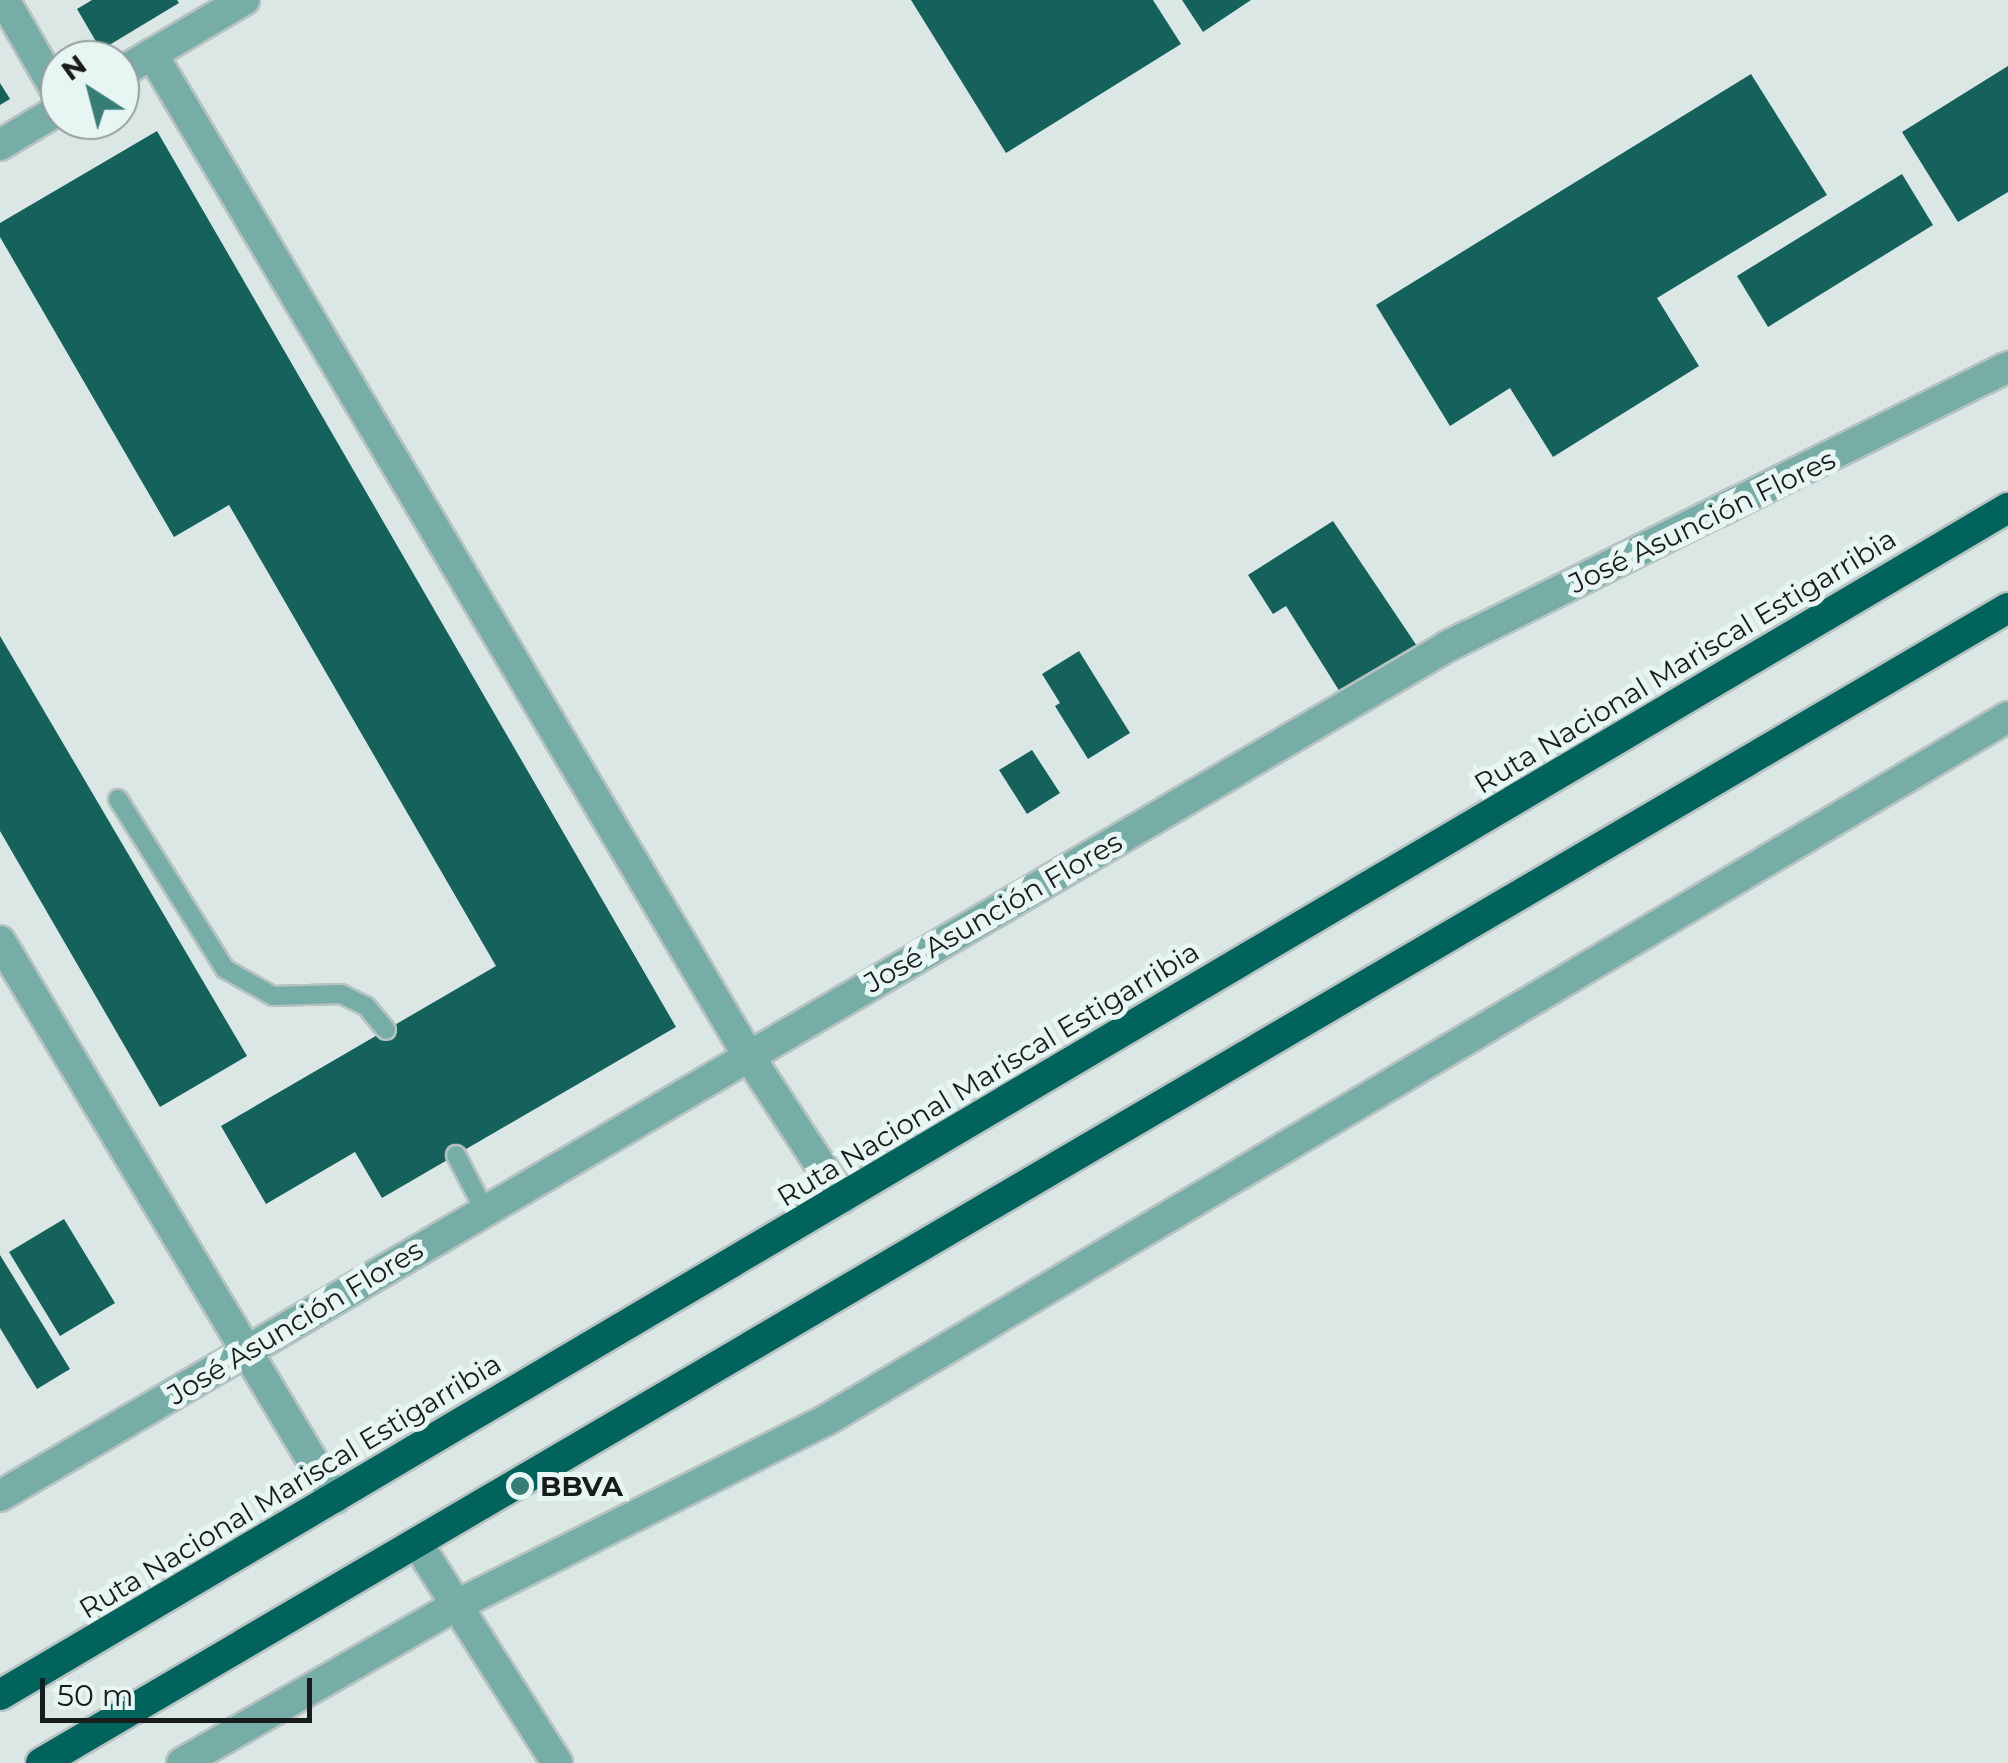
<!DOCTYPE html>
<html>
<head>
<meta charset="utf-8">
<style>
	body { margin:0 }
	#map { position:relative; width:2008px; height:1763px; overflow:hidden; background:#dae7e5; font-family:Montserrat,sans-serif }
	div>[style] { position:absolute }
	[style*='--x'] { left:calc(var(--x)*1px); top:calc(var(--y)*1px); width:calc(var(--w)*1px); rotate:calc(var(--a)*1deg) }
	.building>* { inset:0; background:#14625b }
	.roads { filter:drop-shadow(2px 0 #b7c2c1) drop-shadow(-2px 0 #b7c2c1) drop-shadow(0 2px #b7c2c1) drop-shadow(0 -2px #b7c2c1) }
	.lane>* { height:18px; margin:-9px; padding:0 9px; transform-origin:9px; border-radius:9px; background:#76aea7 }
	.street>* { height:30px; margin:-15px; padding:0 15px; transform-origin:15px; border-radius:15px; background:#76aea7 }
	.highway>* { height:30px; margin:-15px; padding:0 15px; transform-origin:15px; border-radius:15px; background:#00645c }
	.dots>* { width:28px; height:28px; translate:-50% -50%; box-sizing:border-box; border:5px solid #e7f5f3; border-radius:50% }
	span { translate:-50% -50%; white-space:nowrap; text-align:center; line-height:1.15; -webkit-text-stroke:10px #e7f5f3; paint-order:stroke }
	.street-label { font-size:28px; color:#181c1c }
	.poi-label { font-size:28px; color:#181c1c; font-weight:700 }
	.left { translate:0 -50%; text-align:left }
	.north { position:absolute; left:40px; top:40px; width:100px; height:100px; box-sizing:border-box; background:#e7f5f3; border:2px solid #949e9d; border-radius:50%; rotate:324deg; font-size:28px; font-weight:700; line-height:40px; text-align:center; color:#181c1c }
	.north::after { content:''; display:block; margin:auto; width:35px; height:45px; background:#367d76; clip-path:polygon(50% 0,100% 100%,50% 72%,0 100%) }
	.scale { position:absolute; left:40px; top:1678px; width:272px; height:45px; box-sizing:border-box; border:5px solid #181c1c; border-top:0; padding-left:12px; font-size:30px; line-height:35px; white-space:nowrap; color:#181c1c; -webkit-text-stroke:8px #e7f5f3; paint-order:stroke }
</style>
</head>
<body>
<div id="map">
	<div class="building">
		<div style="clip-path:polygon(92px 0,177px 0,179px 3px,101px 50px,77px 9px)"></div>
		<div style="clip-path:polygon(911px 0,1153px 0,1181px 44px,1006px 153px)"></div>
		<div style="clip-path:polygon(1182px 0,1251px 0,1203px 32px)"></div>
		<div style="clip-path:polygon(2008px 66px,2008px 192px,1958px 222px,1902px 132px)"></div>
		<div style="clip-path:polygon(1751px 74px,1827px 195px,1657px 298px,1699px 366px,1553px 457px,1510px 388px,1450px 426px,1376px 305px)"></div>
		<div style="clip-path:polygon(0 83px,10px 99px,0 105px)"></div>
		<div style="clip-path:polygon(157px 131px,676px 1027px,382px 1198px,355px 1152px,266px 1204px,221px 1126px,496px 966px,229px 505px,174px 537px,0 237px,0 223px)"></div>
		<div style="clip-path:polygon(1902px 174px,1933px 225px,1768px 327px,1737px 276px)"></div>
		<div style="clip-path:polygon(1333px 521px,1421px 652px,1345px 700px,1286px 606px,1273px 614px,1248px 575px)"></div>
		<div style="clip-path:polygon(0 636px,247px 1056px,160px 1107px,0 831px)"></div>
		<div style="clip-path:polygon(1079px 651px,1130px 733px,1088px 759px,1055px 706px,1060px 703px,1042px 674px)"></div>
		<div style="clip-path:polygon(1032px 750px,1060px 793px,1027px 814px,999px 770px)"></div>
		<div style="clip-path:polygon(64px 1219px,115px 1303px,60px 1336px,9px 1252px)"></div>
		<div style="clip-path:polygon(0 1255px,70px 1369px,37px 1389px,0 1328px)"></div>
	</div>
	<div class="roads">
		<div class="lane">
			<div style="--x:118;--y:799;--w:201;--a:57.8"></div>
			<div style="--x:225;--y:969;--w:55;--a:29.4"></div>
			<div style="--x:273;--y:996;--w:68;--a:-1.7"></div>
			<div style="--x:341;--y:994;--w:28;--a:26"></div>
			<div style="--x:366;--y:1006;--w:31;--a:50"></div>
			<div style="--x:456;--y:1155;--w:61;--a:62.6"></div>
		</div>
		<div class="street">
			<div style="--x:4;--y:0;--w:112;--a:60"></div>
			<div style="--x:152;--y:54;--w:1165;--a:59.23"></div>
			<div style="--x:748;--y:1055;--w:171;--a:56.7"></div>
			<div style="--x:120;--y:73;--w:144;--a:-30.5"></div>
			<div style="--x:0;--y:145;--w:70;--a:-31"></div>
			<div style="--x:0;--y:941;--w:650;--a:58.98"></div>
			<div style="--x:0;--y:1496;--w:1679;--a:-30.41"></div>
			<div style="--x:1448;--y:646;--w:626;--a:-26.48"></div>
			<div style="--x:417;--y:1543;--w:261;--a:57.5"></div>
			<div style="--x:182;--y:1763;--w:319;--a:-29.9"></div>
			<div style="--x:459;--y:1604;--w:413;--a:-26.6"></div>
			<div style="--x:828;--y:1419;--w:1373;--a:-30.75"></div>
		</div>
		<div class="highway">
			<div style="--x:0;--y:1695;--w:2333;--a:-30.59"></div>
			<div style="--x:41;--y:1763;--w:2281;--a:-30.42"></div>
		</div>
	</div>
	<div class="dots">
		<div style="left:520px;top:1486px;background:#367d76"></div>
	</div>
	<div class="street-label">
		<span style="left:1702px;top:521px;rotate:-26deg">José Asunción Flores</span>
		<span style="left:1685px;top:661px;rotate:-31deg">Ruta Nacional Mariscal Estigarribia</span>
		<span style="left:993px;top:912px;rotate:-30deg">José Asunción Flores</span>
		<span style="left:988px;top:1074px;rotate:-31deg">Ruta Nacional Mariscal Estigarribia</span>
		<span style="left:295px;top:1322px;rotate:-31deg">José Asunción Flores</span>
		<span style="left:290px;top:1486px;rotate:-31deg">Ruta Nacional Mariscal Estigarribia</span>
	</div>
	<div class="poi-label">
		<span class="left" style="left:540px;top:1486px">BBVA</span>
	</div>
	<div class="north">N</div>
	<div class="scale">50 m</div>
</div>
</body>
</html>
